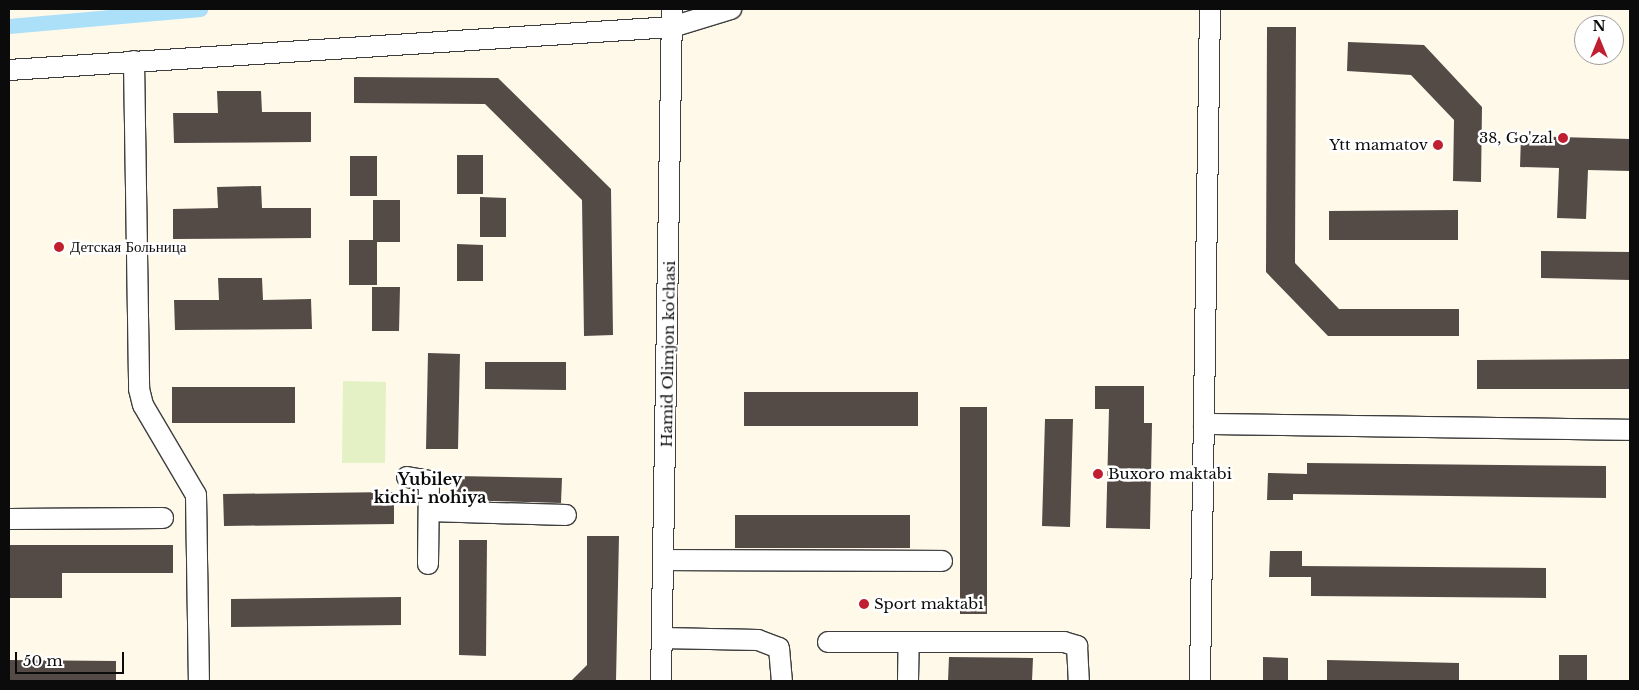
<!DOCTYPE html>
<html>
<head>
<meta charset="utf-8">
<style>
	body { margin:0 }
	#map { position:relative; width:1639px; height:690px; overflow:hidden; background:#fff9e9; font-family:"Libre Baskerville",serif }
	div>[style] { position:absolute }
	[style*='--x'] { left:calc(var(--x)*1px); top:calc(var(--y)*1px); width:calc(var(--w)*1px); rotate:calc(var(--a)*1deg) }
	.pitch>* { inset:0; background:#e4f1c4 }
	.canal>* { height:15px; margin:-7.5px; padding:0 7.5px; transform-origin:7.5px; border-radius:7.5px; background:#ace0f8 }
	.building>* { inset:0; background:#544b47 }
	.roads { filter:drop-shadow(1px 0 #3e3e3e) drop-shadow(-1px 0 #3e3e3e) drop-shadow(0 1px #3e3e3e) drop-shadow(0 -1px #3e3e3e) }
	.minor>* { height:20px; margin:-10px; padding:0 10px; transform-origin:10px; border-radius:10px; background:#fff }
	.dots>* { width:14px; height:14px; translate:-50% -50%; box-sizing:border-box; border:2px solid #fff; border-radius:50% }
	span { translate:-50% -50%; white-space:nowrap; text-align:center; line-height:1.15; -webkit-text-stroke:5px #fff; paint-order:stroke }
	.poi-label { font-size:15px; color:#0b0b0b }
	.right { translate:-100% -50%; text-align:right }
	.left { translate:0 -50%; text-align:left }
	.street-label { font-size:15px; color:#0b0b0b }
	.neighbourhood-label { font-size:16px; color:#0b0b0b; font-weight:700 }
	.frame { position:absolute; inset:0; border:10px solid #0b0b0b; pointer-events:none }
	.north { position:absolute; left:1574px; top:15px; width:50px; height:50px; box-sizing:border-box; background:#fff; border:1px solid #9d9d9d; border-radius:50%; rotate:0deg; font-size:14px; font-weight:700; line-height:20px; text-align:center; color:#0b0b0b }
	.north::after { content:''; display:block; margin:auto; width:18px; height:22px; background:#bf1f30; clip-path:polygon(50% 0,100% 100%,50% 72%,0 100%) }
	.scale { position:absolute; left:15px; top:652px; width:109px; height:22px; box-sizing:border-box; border:2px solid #0b0b0b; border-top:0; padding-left:6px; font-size:15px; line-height:18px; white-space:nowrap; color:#0b0b0b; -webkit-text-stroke:4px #fff; paint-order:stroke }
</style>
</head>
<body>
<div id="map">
	<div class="pitch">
		<div style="clip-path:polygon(343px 381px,386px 382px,385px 463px,342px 463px)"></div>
	</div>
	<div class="canal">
		<div style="--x:9;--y:26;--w:192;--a:-5.1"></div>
	</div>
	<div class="building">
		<div style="clip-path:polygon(1267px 27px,1296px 27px,1295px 263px,1339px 309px,1459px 309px,1459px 336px,1328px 336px,1266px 272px)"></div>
		<div style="clip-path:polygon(1348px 42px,1424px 45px,1482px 107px,1481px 182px,1453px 181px,1454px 120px,1411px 75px,1347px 71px)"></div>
		<div style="clip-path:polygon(354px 77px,498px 78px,611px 189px,613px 335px,584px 336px,582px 200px,485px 104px,354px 103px)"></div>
		<div style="clip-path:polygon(217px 91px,261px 91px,262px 112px,311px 112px,311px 142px,174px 143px,173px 113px,218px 113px)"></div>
		<div style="clip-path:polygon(1521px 136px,1630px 139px,1630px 171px,1588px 170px,1586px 219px,1557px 218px,1559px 168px,1520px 167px)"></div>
		<div style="clip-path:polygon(457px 155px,483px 155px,483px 194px,457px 194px)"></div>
		<div style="clip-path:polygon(350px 156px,377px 156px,377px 196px,350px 196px)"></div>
		<div style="clip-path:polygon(261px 186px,262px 208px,311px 208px,311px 238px,173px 239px,173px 209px,218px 208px,217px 187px)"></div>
		<div style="clip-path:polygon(480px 197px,506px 198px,506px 237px,480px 237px)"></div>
		<div style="clip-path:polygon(373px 200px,400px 200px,400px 242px,377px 242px,377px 285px,349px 285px,349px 240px,373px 240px)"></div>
		<div style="clip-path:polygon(1458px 210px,1458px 240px,1329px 240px,1329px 211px)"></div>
		<div style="clip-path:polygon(457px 244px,483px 245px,483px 281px,457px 281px)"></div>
		<div style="clip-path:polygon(1541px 251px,1630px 252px,1630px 280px,1541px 278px)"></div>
		<div style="clip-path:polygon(218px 278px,262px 278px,263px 300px,311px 299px,312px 329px,175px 330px,174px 300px,219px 300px)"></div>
		<div style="clip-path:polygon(372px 287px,400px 287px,399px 331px,372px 331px)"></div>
		<div style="clip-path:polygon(428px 353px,460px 354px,458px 449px,426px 449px)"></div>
		<div style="clip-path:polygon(1630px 359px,1630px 389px,1477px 389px,1477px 360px)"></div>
		<div style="clip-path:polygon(485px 362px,566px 362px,566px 390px,485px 389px)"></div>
		<div style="clip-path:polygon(1095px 386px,1144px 386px,1144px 423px,1152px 423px,1150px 529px,1106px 528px,1109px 409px,1095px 409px)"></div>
		<div style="clip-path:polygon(172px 387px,295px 387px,295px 423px,172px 423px)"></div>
		<div style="clip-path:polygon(744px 392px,918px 392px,918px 426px,744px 426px)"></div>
		<div style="clip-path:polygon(960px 407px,987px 407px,987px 614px,960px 614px)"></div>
		<div style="clip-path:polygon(1045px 419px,1073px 419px,1070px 527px,1042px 526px)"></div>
		<div style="clip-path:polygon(1307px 463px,1606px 466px,1606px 498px,1293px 494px,1293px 500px,1267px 500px,1268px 473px,1307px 474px)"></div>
		<div style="clip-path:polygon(455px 476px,562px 478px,561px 503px,454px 500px)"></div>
		<div style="clip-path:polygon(394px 492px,394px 524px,224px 526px,223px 494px)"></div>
		<div style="clip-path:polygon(735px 515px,910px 515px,910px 548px,735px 548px)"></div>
		<div style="clip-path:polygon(587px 536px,619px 536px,616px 681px,571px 681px,587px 665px)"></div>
		<div style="clip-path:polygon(459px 540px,487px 540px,486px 656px,459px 655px)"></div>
		<div style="clip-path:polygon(9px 545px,173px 545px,173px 573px,62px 573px,62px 598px,9px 598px)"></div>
		<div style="clip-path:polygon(1270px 551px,1302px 551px,1302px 566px,1546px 568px,1546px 598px,1311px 596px,1311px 577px,1269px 577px)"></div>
		<div style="clip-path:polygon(401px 597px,401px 625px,231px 627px,231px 599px)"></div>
		<div style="clip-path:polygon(1559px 655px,1587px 655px,1587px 681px,1559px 681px)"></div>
		<div style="clip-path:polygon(949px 657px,1033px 658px,1032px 681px,948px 681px)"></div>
		<div style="clip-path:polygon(1263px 657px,1288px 658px,1288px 681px,1263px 681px)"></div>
		<div style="clip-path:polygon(9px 660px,116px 661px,116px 681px,9px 681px)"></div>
		<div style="clip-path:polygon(1327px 660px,1459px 663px,1459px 681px,1327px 681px)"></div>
	</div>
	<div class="roads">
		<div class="minor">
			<div style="--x:134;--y:61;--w:328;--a:89.1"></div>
			<div style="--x:139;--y:389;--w:16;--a:76"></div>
			<div style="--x:143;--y:405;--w:104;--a:59.5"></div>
			<div style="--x:196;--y:495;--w:186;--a:89.1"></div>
			<div style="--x:9;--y:70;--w:664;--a:-3.71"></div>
			<div style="--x:672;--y:27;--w:62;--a:-17"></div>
			<div style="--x:1204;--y:424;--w:426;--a:0.8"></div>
			<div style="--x:407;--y:477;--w:22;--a:10"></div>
			<div style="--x:429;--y:481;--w:83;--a:90.7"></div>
			<div style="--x:429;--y:511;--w:137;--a:1.7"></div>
			<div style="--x:9;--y:519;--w:154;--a:-0.4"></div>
			<div style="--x:664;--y:560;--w:278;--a:0.2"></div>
			<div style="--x:662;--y:638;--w:96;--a:1.2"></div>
			<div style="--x:758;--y:640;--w:22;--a:21"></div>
			<div style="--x:779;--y:648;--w:33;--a:85"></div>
			<div style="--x:828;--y:642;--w:236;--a:0"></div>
			<div style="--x:1064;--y:642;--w:14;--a:17"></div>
			<div style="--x:1077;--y:646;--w:35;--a:87"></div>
			<div style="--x:661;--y:681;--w:672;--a:-89.06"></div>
			<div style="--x:908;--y:681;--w:39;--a:-89"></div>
			<div style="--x:1200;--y:681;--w:672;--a:-89.15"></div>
		</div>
	</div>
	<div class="dots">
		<div style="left:1563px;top:138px;background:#bf1f30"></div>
		<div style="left:1438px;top:145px;background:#bf1f30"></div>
		<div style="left:59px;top:247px;background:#bf1f30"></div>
		<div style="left:1098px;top:474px;background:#bf1f30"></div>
		<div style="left:864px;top:604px;background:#bf1f30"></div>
	</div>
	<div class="poi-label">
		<span class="right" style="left:1553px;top:138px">38, Go'zal</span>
		<span class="right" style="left:1428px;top:145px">Ytt mamatov</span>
		<span class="left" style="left:70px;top:247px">Детская Больница</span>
		<span class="left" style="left:1108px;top:474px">Buxoro maktabi</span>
		<span class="left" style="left:874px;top:604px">Sport maktabi</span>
	</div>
	<div class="street-label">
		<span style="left:668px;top:354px;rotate:-89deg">Hamid Olimjon ko'chasi</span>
	</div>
	<div class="neighbourhood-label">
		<span style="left:430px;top:488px">Yubiley<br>kichi- nohiya</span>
	</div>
	<div class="frame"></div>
	<div class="north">N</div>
	<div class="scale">50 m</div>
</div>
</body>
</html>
